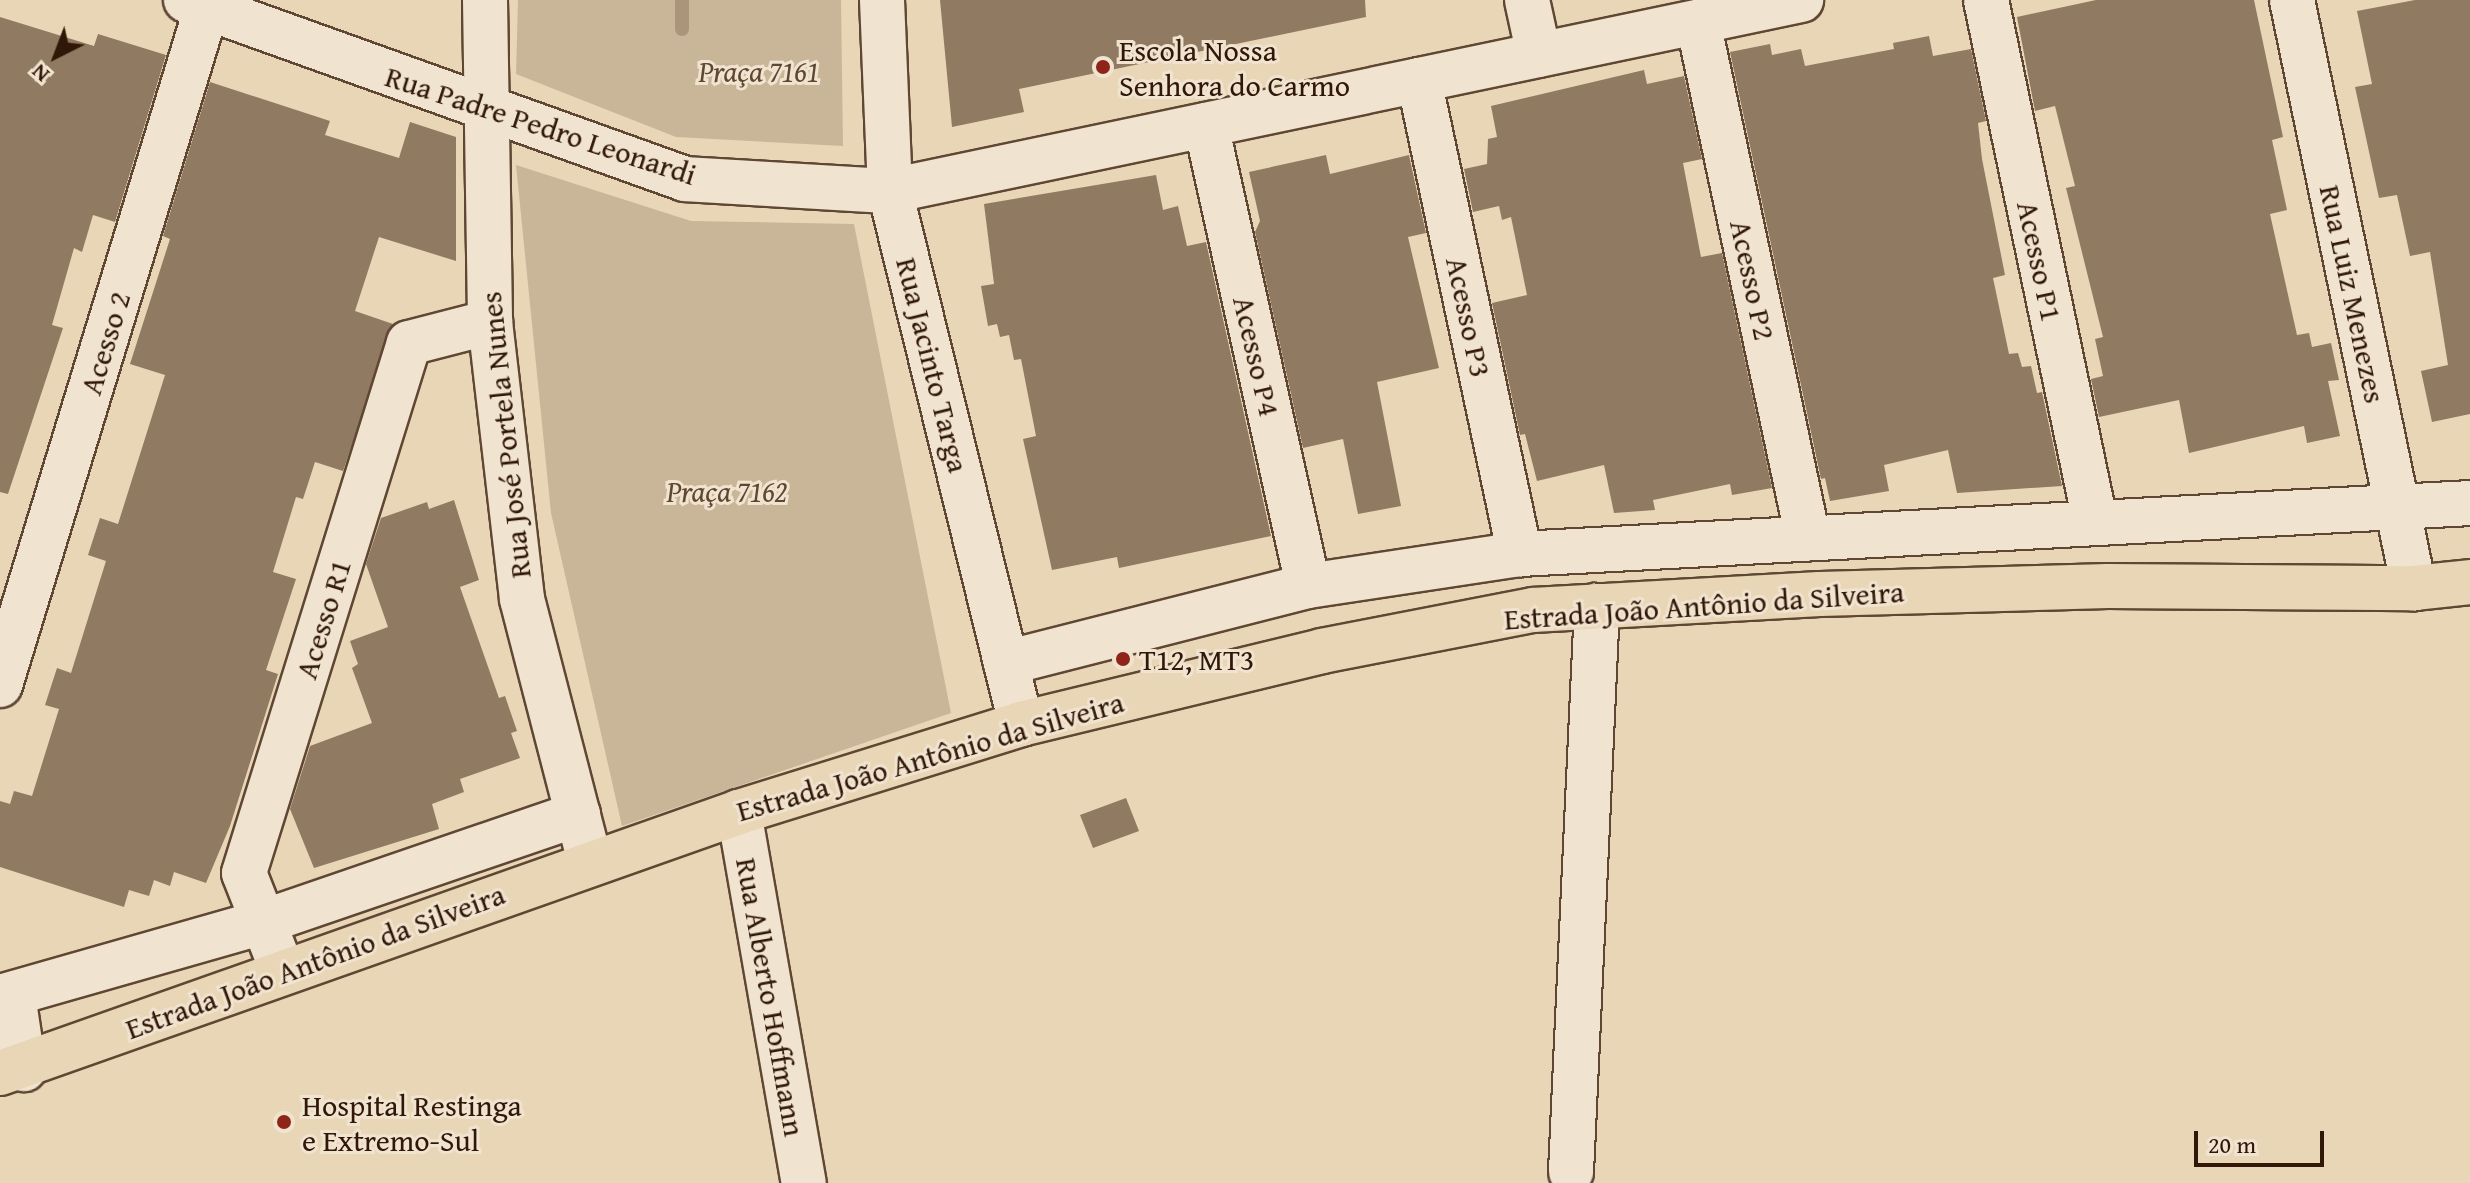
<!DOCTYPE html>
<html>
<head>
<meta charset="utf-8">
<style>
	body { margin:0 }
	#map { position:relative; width:2470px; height:1183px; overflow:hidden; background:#e8d6b6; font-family:"Gentium Book Plus",serif }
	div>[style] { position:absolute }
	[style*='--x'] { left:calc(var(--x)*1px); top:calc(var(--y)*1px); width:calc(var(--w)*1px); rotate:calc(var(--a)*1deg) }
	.green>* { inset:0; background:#c9b698 }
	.stream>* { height:14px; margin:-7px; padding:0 7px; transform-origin:7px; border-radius:7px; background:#aa957a }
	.building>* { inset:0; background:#907a62 }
	.roads { filter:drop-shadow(2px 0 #5f4733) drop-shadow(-2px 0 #5f4733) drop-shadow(0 2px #5f4733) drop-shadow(0 -2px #5f4733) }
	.minor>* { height:44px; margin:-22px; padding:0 22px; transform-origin:22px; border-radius:22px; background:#f0e4d0 }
	.major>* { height:44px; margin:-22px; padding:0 22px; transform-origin:22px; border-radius:22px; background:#e8d6b6 }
	.dots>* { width:22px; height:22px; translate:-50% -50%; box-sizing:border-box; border:4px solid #f0e4d0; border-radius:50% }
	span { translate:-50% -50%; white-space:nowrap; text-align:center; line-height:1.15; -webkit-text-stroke:6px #f0e4d0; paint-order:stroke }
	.poi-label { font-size:30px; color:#311707 }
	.left { translate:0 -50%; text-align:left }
	.park-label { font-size:30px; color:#5f4732; font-style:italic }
	.street-label { font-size:30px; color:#311707 }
	.north { position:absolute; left:16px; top:16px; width:80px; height:80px; -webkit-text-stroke:6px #f0e4d0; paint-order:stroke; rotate:222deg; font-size:22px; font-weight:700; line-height:32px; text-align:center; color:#311707 }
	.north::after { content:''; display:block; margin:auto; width:28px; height:36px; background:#311707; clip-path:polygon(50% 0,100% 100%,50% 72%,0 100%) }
	.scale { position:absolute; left:2194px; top:1131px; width:130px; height:36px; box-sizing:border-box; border:4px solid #311707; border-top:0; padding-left:10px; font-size:24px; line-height:28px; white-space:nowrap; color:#311707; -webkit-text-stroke:6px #f0e4d0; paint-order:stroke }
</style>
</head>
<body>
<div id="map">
	<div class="green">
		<div style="clip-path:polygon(518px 0,841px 0,843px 146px,676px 137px,516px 74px)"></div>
		<div style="clip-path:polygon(516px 165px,691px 221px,854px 224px,951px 713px,622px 826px,551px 513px)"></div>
	</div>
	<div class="stream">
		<div style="--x:682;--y:29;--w:29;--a:-90"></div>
	</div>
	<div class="building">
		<div style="clip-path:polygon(940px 0,1365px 0,1366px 17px,1019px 89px,1024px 112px,952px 127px)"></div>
		<div style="clip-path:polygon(2096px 0,2254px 0,2283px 137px,2272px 140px,2287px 210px,2270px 214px,2297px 335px,2309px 333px,2312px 347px,2331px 343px,2339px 380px,2328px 381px,2340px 436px,2307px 443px,2304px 426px,2189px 453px,2179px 400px,2099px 417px,2091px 379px,2103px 376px,2095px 339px,2103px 337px,2066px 188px,2075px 186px,2055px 106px,2035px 111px,2017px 17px)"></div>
		<div style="clip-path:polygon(2415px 0,2470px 0,2470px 414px,2432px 422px,2421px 371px,2448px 365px,2430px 252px,2410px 256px,2397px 195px,2379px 198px,2355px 87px,2372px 84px,2357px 11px)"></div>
		<div style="clip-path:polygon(0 17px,94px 46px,98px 34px,166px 55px,115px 222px,93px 215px,82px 252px,74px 248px,52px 325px,63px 328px,8px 494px,0 492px)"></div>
		<div style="clip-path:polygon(1929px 36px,1933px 56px,1971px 49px,1986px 121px,1978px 123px,1982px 159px,2005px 275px,1993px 278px,2009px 354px,2018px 353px,2022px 367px,2031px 366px,2037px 393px,2042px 392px,2062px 486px,1957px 493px,1948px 450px,1884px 465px,1889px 491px,1830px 501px,1825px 478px,1821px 479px,1730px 52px,1770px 44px,1772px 55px,1801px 49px,1805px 66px,1894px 49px,1893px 43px)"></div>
		<div style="clip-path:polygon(1644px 70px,1647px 84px,1684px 76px,1702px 159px,1683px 163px,1701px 257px,1722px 253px,1772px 488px,1732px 495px,1730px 484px,1653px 500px,1655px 510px,1614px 513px,1604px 465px,1537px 481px,1525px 434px,1520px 435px,1492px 303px,1527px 295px,1511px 217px,1502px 220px,1499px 206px,1473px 212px,1464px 169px,1487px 164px,1488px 139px,1497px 137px,1491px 106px)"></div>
		<div style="clip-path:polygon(210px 82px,330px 121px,325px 135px,399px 158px,410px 122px,456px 137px,456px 261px,379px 237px,355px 311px,393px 324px,343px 471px,315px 462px,303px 499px,296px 497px,273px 572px,296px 579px,266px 670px,278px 674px,230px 826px,206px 883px,174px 872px,170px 886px,154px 880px,149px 896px,129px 890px,124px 907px,0 867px,0 801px,10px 804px,14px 791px,32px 796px,59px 709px,45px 705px,57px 668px,71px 673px,106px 561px,88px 555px,100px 518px,118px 524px,165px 375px,130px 364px,170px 239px,163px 236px)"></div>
		<div style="clip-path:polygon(1326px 155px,1330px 174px,1409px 155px,1426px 233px,1408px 237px,1439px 368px,1377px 382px,1401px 506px,1358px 514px,1343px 439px,1303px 448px,1255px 232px,1260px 221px,1249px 172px)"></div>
		<div style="clip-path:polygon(1156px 175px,1163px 210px,1178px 206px,1187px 246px,1206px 242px,1271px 536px,1119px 568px,1117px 557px,1052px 570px,1023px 439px,1036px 436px,1021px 359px,1014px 360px,1009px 335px,1000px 337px,997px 324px,988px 326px,981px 286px,994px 284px,984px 204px)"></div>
		<div style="clip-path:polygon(454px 500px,479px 580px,460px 587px,499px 698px,505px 696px,517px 731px,511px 733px,520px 758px,460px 779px,464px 792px,432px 804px,439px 829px,314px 868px,290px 809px,310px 746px,372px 723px,352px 668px,358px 664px,350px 641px,388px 627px,366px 564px,381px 518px,427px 502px,429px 509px)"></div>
		<div style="clip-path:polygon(1126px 798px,1139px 831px,1093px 848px,1080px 815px)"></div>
	</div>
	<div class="roads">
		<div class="minor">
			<div style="--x:186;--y:0;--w:530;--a:19.73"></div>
			<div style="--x:685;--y:179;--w:205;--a:3.4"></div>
			<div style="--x:890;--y:191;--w:931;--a:-11.84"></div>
			<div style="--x:485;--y:0;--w:322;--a:89.1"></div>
			<div style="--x:490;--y:322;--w:279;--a:83.4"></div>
			<div style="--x:522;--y:599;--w:271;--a:75.5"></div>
			<div style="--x:882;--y:0;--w:191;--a:87.6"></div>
			<div style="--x:890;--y:191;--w:549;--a:76.19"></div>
			<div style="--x:1527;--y:0;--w:56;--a:77.7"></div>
			<div style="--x:1986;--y:0;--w:532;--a:78.18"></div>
			<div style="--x:2292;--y:0;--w:601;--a:78.28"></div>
			<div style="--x:1698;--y:22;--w:528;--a:77.97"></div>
			<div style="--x:1419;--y:80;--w:485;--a:78"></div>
			<div style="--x:1206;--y:125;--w:472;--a:77.5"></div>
			<div style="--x:1006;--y:663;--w:312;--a:-14.3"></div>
			<div style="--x:1308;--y:586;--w:214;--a:-8.6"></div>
			<div style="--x:1520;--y:554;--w:951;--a:-3.07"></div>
			<div style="--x:0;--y:685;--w:716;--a:-73.03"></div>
			<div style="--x:739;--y:812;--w:377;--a:80.1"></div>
			<div style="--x:283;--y:972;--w:106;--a:-111.5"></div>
			<div style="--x:244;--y:873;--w:555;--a:-72.71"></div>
			<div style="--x:409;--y:343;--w:84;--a:-14.5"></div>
			<div style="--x:13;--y:995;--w:75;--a:81.5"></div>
			<div style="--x:0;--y:997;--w:273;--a:-15.9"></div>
			<div style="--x:263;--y:922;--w:333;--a:-18.9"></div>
			<div style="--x:1571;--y:1172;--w:567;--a:-87.37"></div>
		</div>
		<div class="major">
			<div style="--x:0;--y:1073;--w:784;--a:-19.45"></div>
			<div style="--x:739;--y:812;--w:295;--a:-17.3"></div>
			<div style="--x:1021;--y:724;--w:310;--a:-13.6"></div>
			<div style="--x:1322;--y:651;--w:215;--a:-11"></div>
			<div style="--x:1533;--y:610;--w:287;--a:-3.2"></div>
			<div style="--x:1820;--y:594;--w:288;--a:-1.6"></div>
			<div style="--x:2108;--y:586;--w:306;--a:0.4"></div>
			<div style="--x:2414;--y:588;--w:56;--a:-6.1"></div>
		</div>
	</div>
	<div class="dots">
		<div style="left:1103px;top:67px;background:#8f2418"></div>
		<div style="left:1123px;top:659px;background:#8f2418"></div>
		<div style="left:284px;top:1122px;background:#8f2418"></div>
	</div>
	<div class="poi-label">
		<span class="left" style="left:1119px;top:67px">Escola Nossa<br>Senhora do Carmo</span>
		<span class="left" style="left:1139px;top:659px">T12, MT3</span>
		<span class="left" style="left:302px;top:1122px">Hospital Restinga<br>e Extremo-Sul</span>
	</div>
	<div class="park-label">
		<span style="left:759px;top:71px">Praça 7161</span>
		<span style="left:727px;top:491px">Praça 7162</span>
	</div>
	<div class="street-label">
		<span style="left:541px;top:125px;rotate:18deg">Rua Padre Pedro Leonardi</span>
		<span style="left:2040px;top:261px;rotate:78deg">Acesso P1</span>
		<span style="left:1753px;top:280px;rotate:78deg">Acesso P2</span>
		<span style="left:2353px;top:294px;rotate:78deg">Rua Luiz Menezes</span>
		<span style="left:1469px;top:317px;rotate:78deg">Acesso P3</span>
		<span style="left:105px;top:343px;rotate:-73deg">Acesso 2</span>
		<span style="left:1257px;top:356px;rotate:77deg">Acesso P4</span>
		<span style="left:933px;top:365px;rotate:76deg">Rua Jacinto Targa</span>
		<span style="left:505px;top:435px;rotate:-96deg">Rua José Portela Nunes</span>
		<span style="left:1704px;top:605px;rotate:-4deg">Estrada João Antônio da Silveira</span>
		<span style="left:323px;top:619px;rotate:-73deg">Acesso R1</span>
		<span style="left:930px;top:756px;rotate:-16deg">Estrada João Antônio da Silveira</span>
		<span style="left:315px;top:961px;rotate:-20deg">Estrada João Antônio da Silveira</span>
		<span style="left:771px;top:997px;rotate:80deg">Rua Alberto Hoffmann</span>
	</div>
	<div class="north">N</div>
	<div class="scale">20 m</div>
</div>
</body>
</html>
